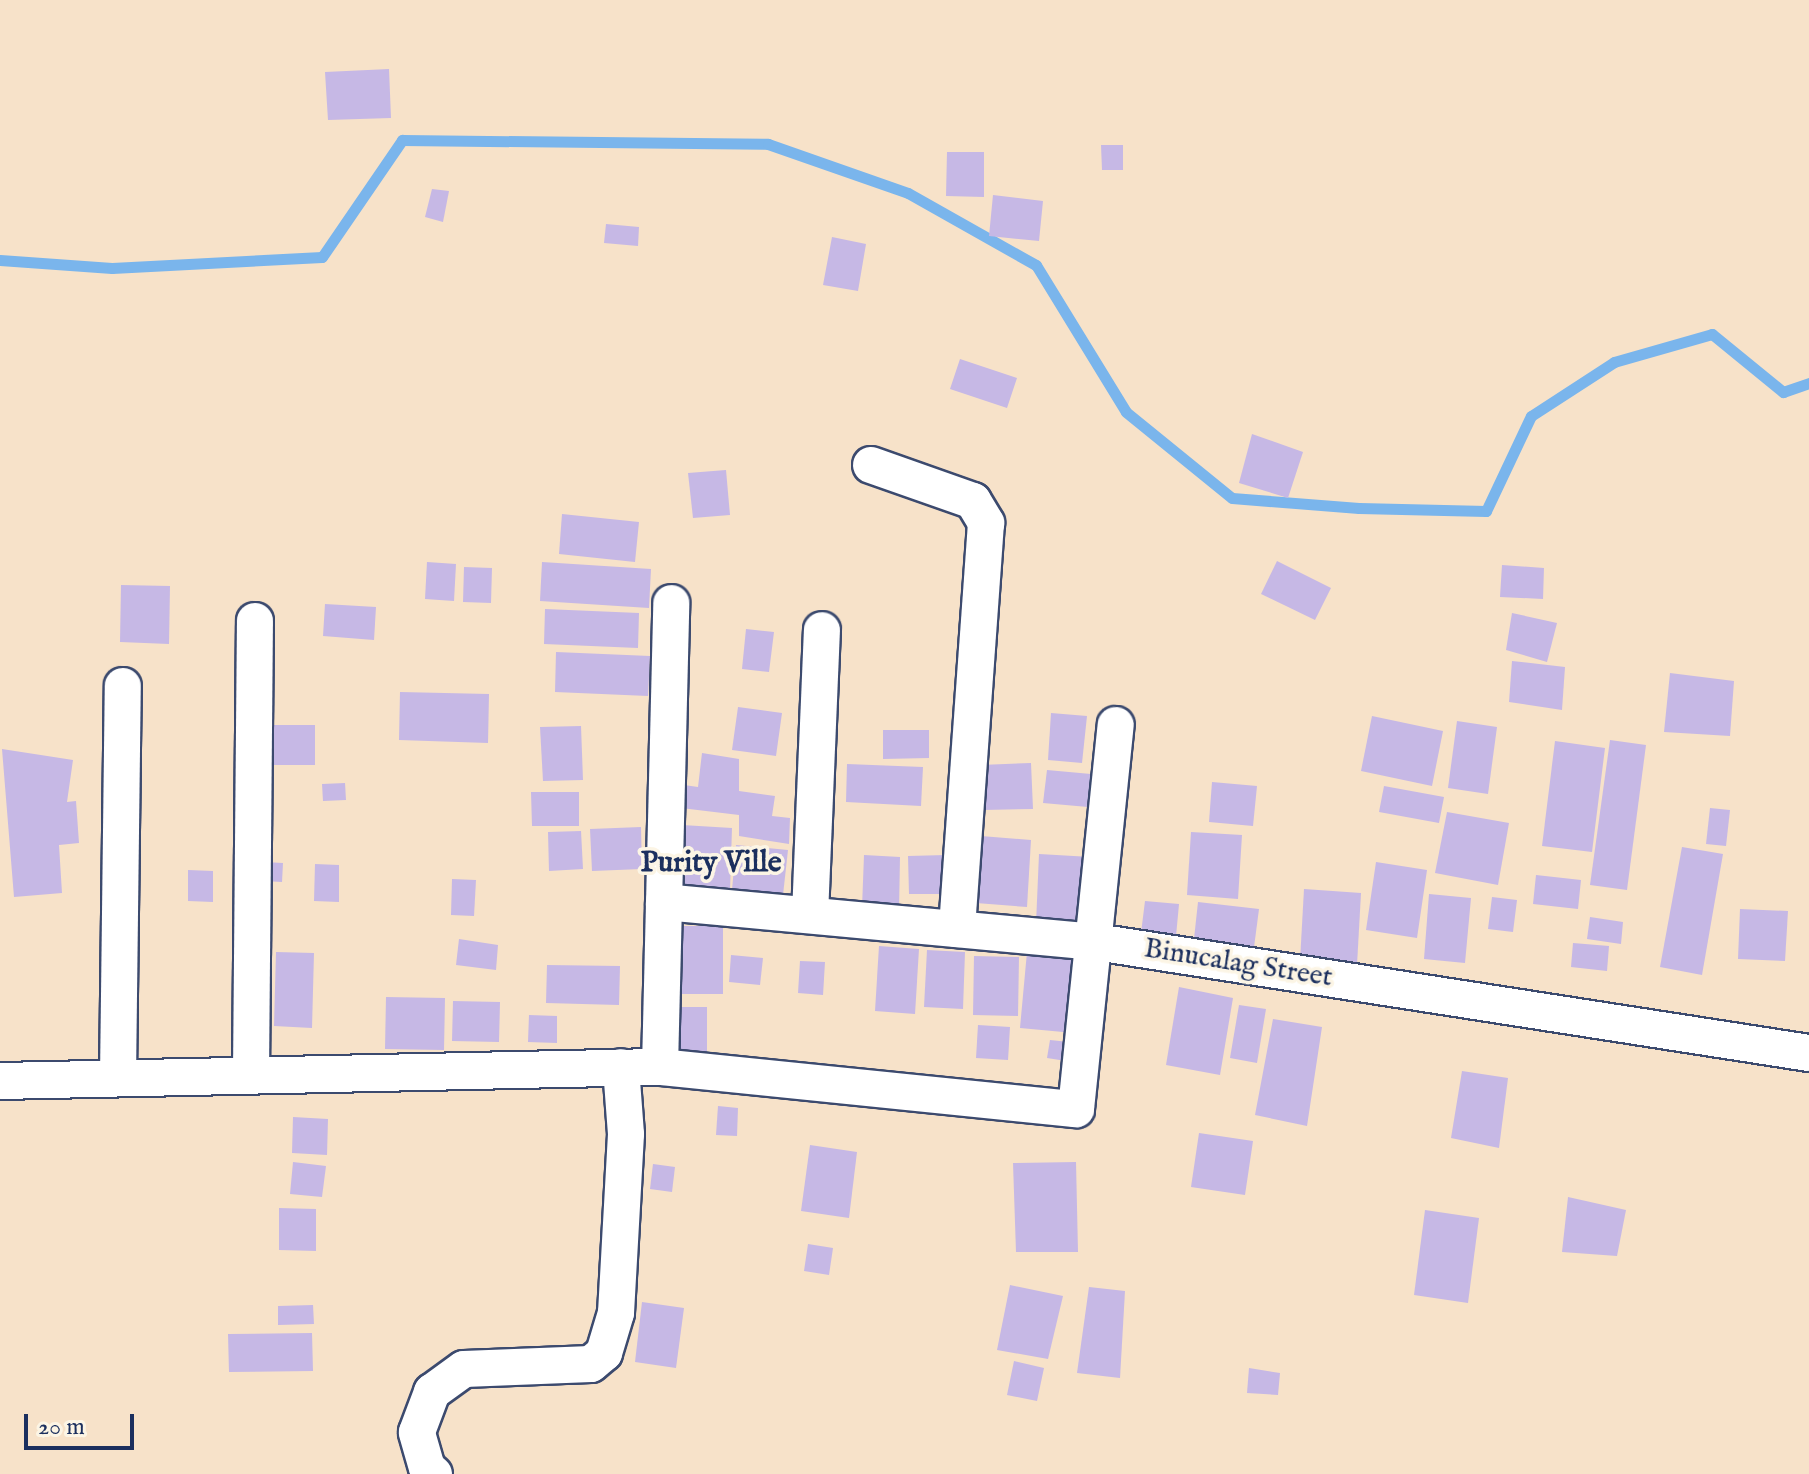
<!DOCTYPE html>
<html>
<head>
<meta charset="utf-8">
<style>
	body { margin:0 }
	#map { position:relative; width:1809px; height:1474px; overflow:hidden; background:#f7e2c9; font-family:"IM FELL English",serif }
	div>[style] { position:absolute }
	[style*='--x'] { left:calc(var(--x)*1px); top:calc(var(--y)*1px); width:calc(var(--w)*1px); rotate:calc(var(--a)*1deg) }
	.stream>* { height:11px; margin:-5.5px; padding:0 5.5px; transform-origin:5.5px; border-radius:5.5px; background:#7ab5ec }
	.building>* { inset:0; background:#c6b8e5 }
	.roads { filter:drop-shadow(2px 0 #3c4a6e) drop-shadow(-2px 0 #3c4a6e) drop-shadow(0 2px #3c4a6e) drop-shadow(0 -2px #3c4a6e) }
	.minor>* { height:36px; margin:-18px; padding:0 18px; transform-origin:18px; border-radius:18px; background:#fff }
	span { translate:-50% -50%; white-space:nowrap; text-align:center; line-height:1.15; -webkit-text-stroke:7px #fcf5e5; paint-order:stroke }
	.street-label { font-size:28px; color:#1b2f5e }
	.neighbourhood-label { font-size:30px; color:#1b2f5e; font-weight:700 }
	.scale { position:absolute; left:24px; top:1414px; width:110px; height:36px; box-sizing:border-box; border:4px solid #1b2f5e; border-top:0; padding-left:10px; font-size:24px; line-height:28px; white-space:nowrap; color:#1b2f5e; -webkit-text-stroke:6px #fcf5e5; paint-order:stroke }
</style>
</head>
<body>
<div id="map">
	<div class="stream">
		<div style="--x:0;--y:260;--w:112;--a:4.1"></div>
		<div style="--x:112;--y:268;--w:210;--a:-3"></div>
		<div style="--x:322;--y:257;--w:142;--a:-55.6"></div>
		<div style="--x:402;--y:140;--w:366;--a:0.6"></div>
		<div style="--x:768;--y:144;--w:148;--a:19.3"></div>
		<div style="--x:908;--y:193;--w:147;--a:29.4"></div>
		<div style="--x:1036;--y:265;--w:172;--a:58.5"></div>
		<div style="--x:1126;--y:412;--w:136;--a:39.1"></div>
		<div style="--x:1232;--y:498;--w:127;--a:4.5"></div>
		<div style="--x:1359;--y:508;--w:127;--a:1.4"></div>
		<div style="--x:1486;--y:511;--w:105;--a:-64.7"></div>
		<div style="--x:1531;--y:416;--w:99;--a:-33"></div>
		<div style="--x:1614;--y:362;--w:102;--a:-15.9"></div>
		<div style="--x:1712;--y:334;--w:92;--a:39.2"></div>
		<div style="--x:1783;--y:392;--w:28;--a:-19"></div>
	</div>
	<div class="building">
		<div style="clip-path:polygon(389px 69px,391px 118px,328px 120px,325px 72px)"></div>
		<div style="clip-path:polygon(1101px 145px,1123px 145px,1123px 170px,1102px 170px)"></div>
		<div style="clip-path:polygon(947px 152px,984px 152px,984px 197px,946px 196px)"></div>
		<div style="clip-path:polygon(432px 189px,449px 191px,443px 222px,425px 217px)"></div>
		<div style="clip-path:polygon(993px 195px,1043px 201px,1039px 241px,989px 236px)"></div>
		<div style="clip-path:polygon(606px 224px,639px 227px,638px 246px,604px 243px)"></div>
		<div style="clip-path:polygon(832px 237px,866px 244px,858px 291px,823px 285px)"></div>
		<div style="clip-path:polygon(960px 359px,1017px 378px,1007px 408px,950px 389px)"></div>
		<div style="clip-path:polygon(1252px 434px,1303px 452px,1288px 498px,1239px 483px)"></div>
		<div style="clip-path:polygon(726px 470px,730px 515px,693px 518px,688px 473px)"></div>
		<div style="clip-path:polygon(562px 514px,639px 522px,635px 562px,559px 554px)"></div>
		<div style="clip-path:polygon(1277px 561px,1331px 588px,1315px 620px,1261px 594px)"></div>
		<div style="clip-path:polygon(427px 562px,456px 564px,454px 601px,425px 599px)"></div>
		<div style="clip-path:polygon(542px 562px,651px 569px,649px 608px,540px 601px)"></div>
		<div style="clip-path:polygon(1502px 565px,1544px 568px,1543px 599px,1500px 597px)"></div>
		<div style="clip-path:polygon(464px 567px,492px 568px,491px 603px,463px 602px)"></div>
		<div style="clip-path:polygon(121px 585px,170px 586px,169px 644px,120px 642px)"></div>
		<div style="clip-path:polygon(325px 604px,376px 607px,374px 640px,323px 636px)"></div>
		<div style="clip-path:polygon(545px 609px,639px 613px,638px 648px,544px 644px)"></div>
		<div style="clip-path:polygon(1512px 613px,1557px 623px,1547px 662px,1506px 650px)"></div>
		<div style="clip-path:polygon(746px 629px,774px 632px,769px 672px,742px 669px)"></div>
		<div style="clip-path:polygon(556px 652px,650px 656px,648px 696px,555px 692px)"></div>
		<div style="clip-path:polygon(1512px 661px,1565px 667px,1562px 710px,1509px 702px)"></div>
		<div style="clip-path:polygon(1670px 673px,1734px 681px,1730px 736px,1664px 732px)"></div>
		<div style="clip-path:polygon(400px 692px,489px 694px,488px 743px,399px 740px)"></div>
		<div style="clip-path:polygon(738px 707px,782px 713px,776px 756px,732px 750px)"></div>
		<div style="clip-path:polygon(1051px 713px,1087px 716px,1082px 763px,1048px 760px)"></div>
		<div style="clip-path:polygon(1372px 716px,1443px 731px,1432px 786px,1361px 771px)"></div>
		<div style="clip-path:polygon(1457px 721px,1497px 727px,1488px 794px,1448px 788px)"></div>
		<div style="clip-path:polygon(264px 725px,315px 725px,315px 765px,264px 765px)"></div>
		<div style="clip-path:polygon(581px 726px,583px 780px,543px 781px,540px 727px)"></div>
		<div style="clip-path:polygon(883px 730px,929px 730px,929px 758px,883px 759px)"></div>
		<div style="clip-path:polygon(1610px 740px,1646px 745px,1627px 890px,1590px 885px)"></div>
		<div style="clip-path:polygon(1555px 741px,1605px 748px,1592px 852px,1542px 846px)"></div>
		<div style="clip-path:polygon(2px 749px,73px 760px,67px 802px,76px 801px,79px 843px,59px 845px,62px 893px,14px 897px)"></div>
		<div style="clip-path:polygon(702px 753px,739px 759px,739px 791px,775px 796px,772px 816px,790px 818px,789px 844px,739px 836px,739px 815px,681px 808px,684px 785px,698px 787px)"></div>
		<div style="clip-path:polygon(1031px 763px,1033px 809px,983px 810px,980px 765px)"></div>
		<div style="clip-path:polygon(847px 764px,923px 767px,921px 806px,846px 802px)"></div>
		<div style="clip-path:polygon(1047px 770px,1091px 774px,1088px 807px,1043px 803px)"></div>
		<div style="clip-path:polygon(1212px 782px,1257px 786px,1253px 826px,1209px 822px)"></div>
		<div style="clip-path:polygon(345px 783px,346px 800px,323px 801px,322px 784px)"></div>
		<div style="clip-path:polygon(1384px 786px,1444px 797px,1439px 823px,1379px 812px)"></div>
		<div style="clip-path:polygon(531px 792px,579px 792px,579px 826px,532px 826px)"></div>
		<div style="clip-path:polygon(1710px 808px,1730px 810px,1726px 846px,1706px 844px)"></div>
		<div style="clip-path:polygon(1447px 812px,1509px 823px,1498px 885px,1435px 873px)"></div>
		<div style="clip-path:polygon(682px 825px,732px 828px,730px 891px,680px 889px)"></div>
		<div style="clip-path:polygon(641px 827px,642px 869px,592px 871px,590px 829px)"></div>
		<div style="clip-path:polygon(581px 831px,583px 869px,549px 871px,548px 832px)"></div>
		<div style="clip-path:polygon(1191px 832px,1242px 835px,1238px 899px,1187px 895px)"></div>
		<div style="clip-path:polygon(981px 836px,1031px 840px,1027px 907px,976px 903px)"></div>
		<div style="clip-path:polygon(736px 845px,788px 850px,783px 895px,732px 890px)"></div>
		<div style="clip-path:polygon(1682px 847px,1723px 854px,1702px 975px,1660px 967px)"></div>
		<div style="clip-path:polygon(1039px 854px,1091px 857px,1087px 926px,1036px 924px)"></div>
		<div style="clip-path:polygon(864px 855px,900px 857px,899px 910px,862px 908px)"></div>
		<div style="clip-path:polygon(946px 855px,947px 894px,909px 894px,908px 856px)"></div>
		<div style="clip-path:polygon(264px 862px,283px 863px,282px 882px,264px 881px)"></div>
		<div style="clip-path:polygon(1376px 862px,1427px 870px,1417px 938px,1366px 930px)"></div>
		<div style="clip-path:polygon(315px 864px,339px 865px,339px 902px,314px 901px)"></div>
		<div style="clip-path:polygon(188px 870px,213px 871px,213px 902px,188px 901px)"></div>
		<div style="clip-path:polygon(1536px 875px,1581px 880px,1578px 909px,1533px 904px)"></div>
		<div style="clip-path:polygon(452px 879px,476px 880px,474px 916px,451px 915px)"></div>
		<div style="clip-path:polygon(1304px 889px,1361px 893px,1357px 965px,1300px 961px)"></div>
		<div style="clip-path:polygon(1429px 894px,1471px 898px,1465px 963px,1424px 959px)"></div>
		<div style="clip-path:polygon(1492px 897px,1517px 900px,1513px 932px,1488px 929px)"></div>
		<div style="clip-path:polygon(1145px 901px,1179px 904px,1176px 936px,1141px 933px)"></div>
		<div style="clip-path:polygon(1198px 902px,1259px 909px,1253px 955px,1193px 948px)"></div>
		<div style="clip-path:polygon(1740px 909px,1788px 911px,1785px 961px,1738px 959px)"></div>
		<div style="clip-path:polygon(1590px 917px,1623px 922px,1621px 944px,1587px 939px)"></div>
		<div style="clip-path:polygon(673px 926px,723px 926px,723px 994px,673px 994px)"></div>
		<div style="clip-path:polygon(459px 939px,498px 945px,496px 970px,456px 965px)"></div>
		<div style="clip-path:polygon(1573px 943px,1609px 946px,1607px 971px,1571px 967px)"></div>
		<div style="clip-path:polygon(879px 946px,919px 949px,915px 1014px,875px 1011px)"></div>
		<div style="clip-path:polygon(927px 950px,965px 952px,963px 1009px,924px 1007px)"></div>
		<div style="clip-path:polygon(276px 952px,314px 953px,312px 1028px,274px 1026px)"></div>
		<div style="clip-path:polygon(1027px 952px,1081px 957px,1074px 1033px,1020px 1028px)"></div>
		<div style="clip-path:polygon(731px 955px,763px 958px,760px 985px,729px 982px)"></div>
		<div style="clip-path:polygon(974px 956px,1019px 957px,1018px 1016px,973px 1015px)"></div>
		<div style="clip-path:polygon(800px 961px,825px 962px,823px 995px,798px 993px)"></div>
		<div style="clip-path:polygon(547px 965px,620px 966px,619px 1005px,546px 1003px)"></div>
		<div style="clip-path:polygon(1179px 987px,1233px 998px,1220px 1075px,1166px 1065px)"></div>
		<div style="clip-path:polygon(386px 997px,445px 998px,444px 1050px,385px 1049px)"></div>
		<div style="clip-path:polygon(453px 1001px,500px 1002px,499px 1042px,452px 1041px)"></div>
		<div style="clip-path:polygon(1239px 1005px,1266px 1009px,1257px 1063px,1230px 1058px)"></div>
		<div style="clip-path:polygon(671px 1007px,707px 1007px,707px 1054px,671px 1054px)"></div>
		<div style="clip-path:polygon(529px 1015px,557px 1016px,557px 1043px,528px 1042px)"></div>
		<div style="clip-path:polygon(1273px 1019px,1322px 1027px,1307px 1126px,1255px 1115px)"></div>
		<div style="clip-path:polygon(978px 1025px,1010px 1027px,1008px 1060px,976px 1058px)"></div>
		<div style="clip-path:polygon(1050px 1040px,1069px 1042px,1066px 1061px,1047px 1058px)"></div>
		<div style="clip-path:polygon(1462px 1071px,1508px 1078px,1499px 1148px,1451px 1138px)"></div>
		<div style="clip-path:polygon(718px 1106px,738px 1108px,737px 1136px,716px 1135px)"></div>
		<div style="clip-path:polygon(293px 1117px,328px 1119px,327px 1155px,292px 1153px)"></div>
		<div style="clip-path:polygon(1199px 1133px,1253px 1141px,1245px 1195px,1191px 1187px)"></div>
		<div style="clip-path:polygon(810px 1145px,857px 1152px,849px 1218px,801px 1211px)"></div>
		<div style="clip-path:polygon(293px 1162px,326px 1166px,322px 1197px,290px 1194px)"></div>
		<div style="clip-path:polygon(1076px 1162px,1078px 1252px,1016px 1252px,1013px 1163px)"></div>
		<div style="clip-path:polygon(653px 1164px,675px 1167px,672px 1192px,650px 1189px)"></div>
		<div style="clip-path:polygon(1568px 1197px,1626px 1210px,1617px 1256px,1562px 1252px)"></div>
		<div style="clip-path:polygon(279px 1208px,316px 1209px,316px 1251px,279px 1250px)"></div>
		<div style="clip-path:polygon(1425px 1210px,1479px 1218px,1468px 1303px,1414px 1295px)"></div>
		<div style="clip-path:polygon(808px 1244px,833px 1248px,829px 1275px,804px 1271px)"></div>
		<div style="clip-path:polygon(1010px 1285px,1063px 1296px,1048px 1359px,997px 1350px)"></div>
		<div style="clip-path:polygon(1089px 1287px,1125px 1291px,1120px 1378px,1077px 1373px)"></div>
		<div style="clip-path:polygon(642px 1302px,684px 1308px,676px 1368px,635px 1362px)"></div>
		<div style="clip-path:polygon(313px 1305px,314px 1324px,278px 1325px,278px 1306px)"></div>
		<div style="clip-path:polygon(312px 1333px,313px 1371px,229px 1372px,228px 1334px)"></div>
		<div style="clip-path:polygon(1014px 1361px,1044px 1368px,1037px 1401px,1007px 1395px)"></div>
		<div style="clip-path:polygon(1249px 1368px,1280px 1373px,1278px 1395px,1247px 1393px)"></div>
	</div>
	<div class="roads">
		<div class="minor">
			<div style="--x:871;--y:465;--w:108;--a:19.4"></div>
			<div style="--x:973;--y:501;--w:26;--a:59"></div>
			<div style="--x:986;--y:523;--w:407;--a:94.1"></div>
			<div style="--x:664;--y:902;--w:434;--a:5.3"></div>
			<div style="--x:1096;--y:942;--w:722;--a:8.85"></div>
			<div style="--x:810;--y:915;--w:285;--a:-87.6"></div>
			<div style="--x:660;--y:1067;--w:464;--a:-88.6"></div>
			<div style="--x:251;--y:1074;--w:453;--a:-89.5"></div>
			<div style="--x:118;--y:1077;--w:391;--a:-89.3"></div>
			<div style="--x:0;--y:1081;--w:660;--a:-1.22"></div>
			<div style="--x:660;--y:1067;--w:418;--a:5.8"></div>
			<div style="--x:1076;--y:1109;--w:386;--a:-84.1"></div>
			<div style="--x:434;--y:1474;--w:9;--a:-139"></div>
			<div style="--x:427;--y:1468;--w:37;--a:-106"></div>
			<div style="--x:417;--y:1432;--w:43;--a:-69.4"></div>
			<div style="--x:432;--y:1392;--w:39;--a:-36"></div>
			<div style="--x:464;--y:1369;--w:127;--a:-2.3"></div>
			<div style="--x:591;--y:1364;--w:17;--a:-40"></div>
			<div style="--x:604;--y:1353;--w:42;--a:-73.3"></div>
			<div style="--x:616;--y:1313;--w:179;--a:-86.8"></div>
			<div style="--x:626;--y:1134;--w:67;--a:-94.3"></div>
		</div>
	</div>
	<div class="street-label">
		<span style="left:1238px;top:964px;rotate:9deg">Binucalag Street</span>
	</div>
	<div class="neighbourhood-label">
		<span style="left:711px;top:863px">Purity Ville</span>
	</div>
	<div class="scale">20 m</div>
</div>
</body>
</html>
